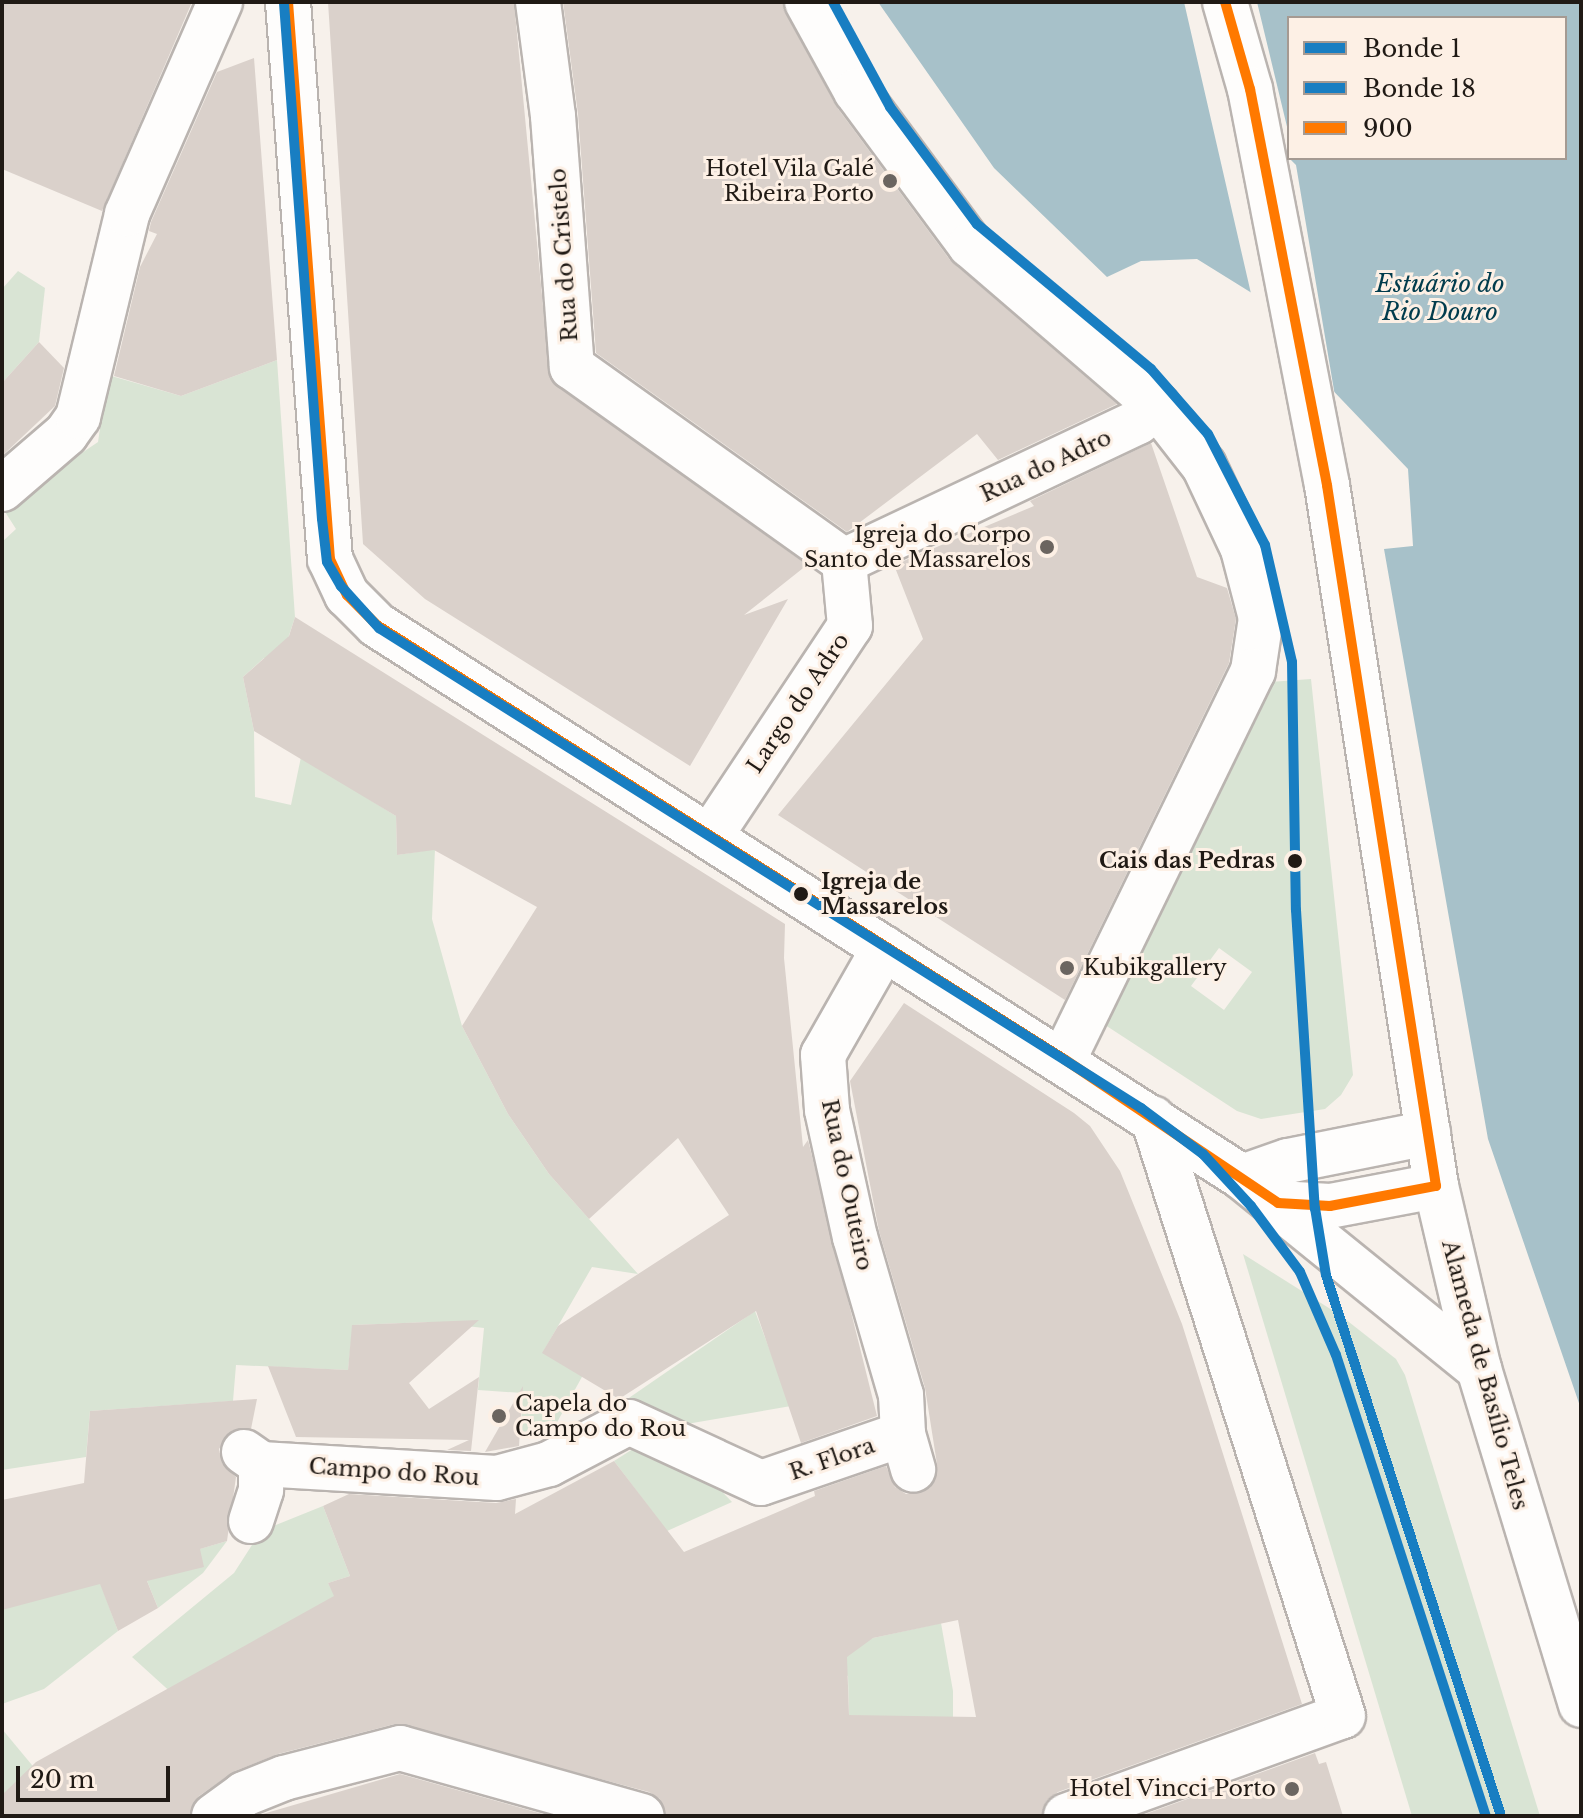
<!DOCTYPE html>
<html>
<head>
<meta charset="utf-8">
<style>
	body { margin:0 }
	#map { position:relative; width:1583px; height:1818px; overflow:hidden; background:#f7f1eb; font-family:"Libre Baskerville",serif }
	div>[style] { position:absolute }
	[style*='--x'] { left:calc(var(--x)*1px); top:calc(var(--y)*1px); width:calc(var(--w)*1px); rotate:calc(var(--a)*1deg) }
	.green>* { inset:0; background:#d9e4d4 }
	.water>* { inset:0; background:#a7c1c9 }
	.pier>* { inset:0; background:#f7f1eb }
	.building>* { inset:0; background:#dad1cb }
	.roads { filter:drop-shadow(2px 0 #bab4b0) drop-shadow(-2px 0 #bab4b0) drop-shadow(0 2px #bab4b0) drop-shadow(0 -2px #bab4b0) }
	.minor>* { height:44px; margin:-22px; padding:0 22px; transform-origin:22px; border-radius:22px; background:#fefdfc }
	.major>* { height:44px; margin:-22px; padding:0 22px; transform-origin:22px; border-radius:22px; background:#fefdfc }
	.bus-1>* { height:10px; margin:-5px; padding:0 5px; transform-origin:5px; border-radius:5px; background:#ff7900 }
	.tram-1>* { height:10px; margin:-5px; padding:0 5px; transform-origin:5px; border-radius:5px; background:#187ec2 }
	.tram-2>* { height:10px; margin:-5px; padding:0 5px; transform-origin:5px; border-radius:5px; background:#187ec2 }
	.dots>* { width:22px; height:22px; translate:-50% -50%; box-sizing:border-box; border:4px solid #fdf0e5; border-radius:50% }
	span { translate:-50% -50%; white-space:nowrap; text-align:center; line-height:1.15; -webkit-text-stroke:6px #fdf0e5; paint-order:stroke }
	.poi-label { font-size:22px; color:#201a15 }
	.right { translate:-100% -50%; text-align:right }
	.left { translate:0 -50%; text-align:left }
	.street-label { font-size:22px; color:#201a15 }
	.stop-label { font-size:22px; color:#201a15; font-weight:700 }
	.water-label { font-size:24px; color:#013c4d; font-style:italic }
	.frame { position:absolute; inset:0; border:4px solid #201a15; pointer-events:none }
	.legend { position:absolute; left:1287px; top:16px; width:280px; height:144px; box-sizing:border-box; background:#fdf0e5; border:2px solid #a59a92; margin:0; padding:10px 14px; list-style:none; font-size:24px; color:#201a15 }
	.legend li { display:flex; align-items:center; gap:16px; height:40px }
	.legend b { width:40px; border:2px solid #a59a92 }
	.scale { position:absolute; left:16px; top:1766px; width:154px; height:36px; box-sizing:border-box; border:4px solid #201a15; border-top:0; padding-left:10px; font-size:24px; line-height:28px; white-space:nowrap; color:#201a15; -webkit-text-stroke:6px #fdf0e5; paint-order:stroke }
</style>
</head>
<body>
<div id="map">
	<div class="green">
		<div style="clip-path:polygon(18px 271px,45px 288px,39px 342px,2px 383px,2px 289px)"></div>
		<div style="clip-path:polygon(277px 360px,295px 617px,280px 663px,264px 658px,243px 677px,254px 731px,255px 797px,291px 805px,301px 757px,396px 816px,397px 855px,435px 849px,432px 919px,462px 1026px,508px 1114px,549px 1174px,638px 1274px,592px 1267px,543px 1352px,583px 1375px,549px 1437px,520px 1438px,523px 1393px,478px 1390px,484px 1328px,430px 1322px,353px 1325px,348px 1370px,236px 1365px,233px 1401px,90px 1411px,86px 1457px,2px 1470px,2px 542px,16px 529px,2px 507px,98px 442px,108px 375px,181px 396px)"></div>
		<div style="clip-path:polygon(evenodd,1311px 679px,1353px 1075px,1341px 1095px,1325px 1109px,1261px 1119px,1237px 1111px,1099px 1021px,1270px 682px,1311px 679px,1219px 948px,1252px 972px,1224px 1010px,1191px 986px,1219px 948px)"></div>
		<div style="clip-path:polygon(1243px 1254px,1340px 1315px,1396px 1359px,1405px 1375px,1540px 1816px,1412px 1816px)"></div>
		<div style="clip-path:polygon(755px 1311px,791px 1406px,675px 1426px,623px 1402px)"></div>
		<div style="clip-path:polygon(644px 1442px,708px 1477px,732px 1502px,667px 1531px,614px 1461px)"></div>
		<div style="clip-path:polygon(323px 1506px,350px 1576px,328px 1583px,343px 1611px,175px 1696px,132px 1657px,234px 1573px,261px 1531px)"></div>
		<div style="clip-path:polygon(227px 1541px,203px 1573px,158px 1608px,141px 1566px)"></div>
		<div style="clip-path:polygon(97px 1574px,118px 1631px,44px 1689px,2px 1704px,2px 1592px)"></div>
		<div style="clip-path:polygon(941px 1623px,953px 1691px,953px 1726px,849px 1715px,848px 1676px,816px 1663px,873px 1638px)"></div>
		<div style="clip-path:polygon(2px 1729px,71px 1812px,2px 1795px)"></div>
	</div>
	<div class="water">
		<div style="clip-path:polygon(evenodd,878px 2px,1581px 2px,1581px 1409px,1488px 1139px,1384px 549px,1413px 546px,1408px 469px,1320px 377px,1255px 295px,1197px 259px,1141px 261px,1107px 277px,994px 168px,878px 2px,1289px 18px,1565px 18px,1565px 158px,1289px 158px,1289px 18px)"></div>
	</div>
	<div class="pier">
		<div style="clip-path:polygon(1184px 2px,1257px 2px,1289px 135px,1289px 158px,1296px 165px,1335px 396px,1252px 298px)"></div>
	</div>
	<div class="building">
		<div style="clip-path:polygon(2px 2px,192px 2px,102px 211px,2px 169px)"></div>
		<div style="clip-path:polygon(328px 2px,514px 2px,550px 379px,807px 565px,744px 615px,788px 599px,690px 766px,425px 599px,363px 544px)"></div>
		<div style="clip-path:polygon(563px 2px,782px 2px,836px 106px,950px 260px,1117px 404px,998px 460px,977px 434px,847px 532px,596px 353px,578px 114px)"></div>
		<div style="clip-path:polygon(254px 58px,277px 360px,181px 396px,114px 376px,140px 267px,157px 234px,149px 231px,151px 222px,217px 72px)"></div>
		<div style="clip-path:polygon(39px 342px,64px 368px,55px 406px,2px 456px,2px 383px)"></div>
		<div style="clip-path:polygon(1151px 443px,1197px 577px,1227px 588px,1236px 619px,1229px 663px,1065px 1000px,778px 815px,923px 639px,894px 565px,1034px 506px,1030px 501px)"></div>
		<div style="clip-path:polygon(295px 617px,785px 924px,784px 958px,803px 1147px,808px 1140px,877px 1416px,801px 1443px,756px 1311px,619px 1399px,542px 1353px,558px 1326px,729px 1215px,678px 1138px,589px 1219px,549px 1174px,508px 1114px,462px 1026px,537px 907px,434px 850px,397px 855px,396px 816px,254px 731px,243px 677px,289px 636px)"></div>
		<div style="clip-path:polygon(evenodd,904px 1003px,1074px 1113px,1090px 1126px,1120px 1171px,1182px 1324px,1302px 1704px,1058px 1792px,1046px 1801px,1042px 1816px,666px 1816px,660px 1799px,649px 1792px,395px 1724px,278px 1754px,235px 1771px,199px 1796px,189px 1816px,2px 1816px,2px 1795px,36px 1762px,334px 1596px,328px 1583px,350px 1576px,323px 1506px,349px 1494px,496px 1503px,516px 1499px,515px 1514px,614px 1461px,684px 1552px,815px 1496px,814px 1491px,886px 1466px,895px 1487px,906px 1494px,930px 1488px,937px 1464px,925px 1388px,879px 1231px,850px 1081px,904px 1003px,958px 1620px,976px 1717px,849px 1715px,847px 1657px,873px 1638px,958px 1620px)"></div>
		<div style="clip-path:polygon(479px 1320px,409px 1383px,429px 1409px,479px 1377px,471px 1451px,447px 1450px,469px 1440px,296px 1437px,268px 1366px,348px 1370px,352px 1325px)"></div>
		<div style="clip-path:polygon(523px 1386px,519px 1446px,485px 1452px)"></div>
		<div style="clip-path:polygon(257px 1399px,251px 1429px,233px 1430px,219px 1449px,222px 1463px,236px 1477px,227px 1541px,200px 1549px,204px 1567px,147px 1581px,158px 1608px,118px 1631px,100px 1584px,2px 1610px,2px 1500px,84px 1483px,90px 1411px)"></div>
		<div style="clip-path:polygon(1315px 1753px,1319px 1764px,1326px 1762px,1343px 1816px,1140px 1816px)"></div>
		<div style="clip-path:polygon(400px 1774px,550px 1816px,256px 1816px)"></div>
	</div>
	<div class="roads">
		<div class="minor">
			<div style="--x:538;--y:2;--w:115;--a:82.5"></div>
			<div style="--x:553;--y:116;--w:252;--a:85.7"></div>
			<div style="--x:572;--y:367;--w:334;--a:35.5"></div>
			<div style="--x:807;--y:2;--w:102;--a:61.2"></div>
			<div style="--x:856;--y:91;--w:192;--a:53.5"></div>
			<div style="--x:970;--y:245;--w:247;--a:40.7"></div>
			<div style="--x:1157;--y:406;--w:76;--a:51.9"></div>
			<div style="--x:1204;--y:466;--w:92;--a:64.8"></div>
			<div style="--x:1243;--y:549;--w:71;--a:75.4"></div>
			<div style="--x:1261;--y:618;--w:54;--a:98.6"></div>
			<div style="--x:1253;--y:671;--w:432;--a:116"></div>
			<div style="--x:2;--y:489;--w:84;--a:-40.7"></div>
			<div style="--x:66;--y:434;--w:21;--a:-55"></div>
			<div style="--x:78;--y:417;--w:209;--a:-76.4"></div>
			<div style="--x:127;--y:214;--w:232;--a:-66.3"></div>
			<div style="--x:844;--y:561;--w:325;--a:-25.3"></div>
			<div style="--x:1138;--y:422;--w:25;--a:-40"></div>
			<div style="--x:711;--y:835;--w:251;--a:-56.4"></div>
			<div style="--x:850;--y:626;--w:65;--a:-95.3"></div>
			<div style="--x:884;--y:948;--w:123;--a:119.7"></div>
			<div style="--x:823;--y:1055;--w:55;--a:85.8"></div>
			<div style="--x:827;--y:1110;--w:130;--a:77.6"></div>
			<div style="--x:855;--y:1237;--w:165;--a:73.8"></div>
			<div style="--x:901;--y:1395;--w:39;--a:87"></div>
			<div style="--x:903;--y:1434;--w:37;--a:74"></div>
			<div style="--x:244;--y:1452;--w:21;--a:35"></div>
			<div style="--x:261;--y:1464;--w:236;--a:3.4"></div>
			<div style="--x:497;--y:1478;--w:54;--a:-15.1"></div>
			<div style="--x:549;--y:1464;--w:90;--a:-27.7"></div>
			<div style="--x:629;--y:1422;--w:145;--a:24.8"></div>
			<div style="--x:761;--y:1483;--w:150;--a:-19"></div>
			<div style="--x:251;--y:1521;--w:33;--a:-72"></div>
			<div style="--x:261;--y:1490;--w:26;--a:-90"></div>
			<div style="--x:214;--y:1816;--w:37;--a:-36"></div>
			<div style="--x:244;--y:1794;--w:43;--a:-21.8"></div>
			<div style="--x:284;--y:1778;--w:120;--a:-14.5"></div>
			<div style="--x:400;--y:1748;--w:251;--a:15.7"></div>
			<div style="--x:1066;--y:1816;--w:294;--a:-19.9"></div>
			<div style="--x:1343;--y:1716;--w:627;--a:-107.63"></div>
		</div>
		<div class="major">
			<div style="--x:288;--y:2;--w:559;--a:85.69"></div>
			<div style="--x:330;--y:559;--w:40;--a:65"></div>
			<div style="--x:347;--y:595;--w:42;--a:45"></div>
			<div style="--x:377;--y:625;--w:1026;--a:32.54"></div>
			<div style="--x:1242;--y:1177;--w:305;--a:39"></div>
			<div style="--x:1225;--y:2;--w:91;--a:74"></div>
			<div style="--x:1250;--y:89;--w:403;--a:79"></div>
			<div style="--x:1327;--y:485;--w:709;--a:81.16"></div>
			<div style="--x:1436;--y:1186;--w:188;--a:76.8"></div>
			<div style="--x:1479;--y:1369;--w:351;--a:73.1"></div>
			<div style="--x:1242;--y:1177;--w:49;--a:-19.2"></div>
			<div style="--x:1288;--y:1161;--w:143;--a:-11.3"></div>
			<div style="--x:1278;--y:1203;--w:52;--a:3.3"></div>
			<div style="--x:1330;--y:1206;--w:108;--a:-10.7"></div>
		</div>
	</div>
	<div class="bus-1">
		<div style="--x:288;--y:2;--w:559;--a:85.69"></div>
		<div style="--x:330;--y:559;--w:40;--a:65"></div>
		<div style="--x:347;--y:595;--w:42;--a:45"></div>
		<div style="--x:377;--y:625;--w:813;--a:32.28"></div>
		<div style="--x:1064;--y:1059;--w:258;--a:33.9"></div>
		<div style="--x:1278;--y:1203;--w:52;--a:3.3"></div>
		<div style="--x:1330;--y:1206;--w:108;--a:-10.7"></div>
		<div style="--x:1436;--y:1186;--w:709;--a:-98.84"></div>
		<div style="--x:1327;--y:485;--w:403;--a:-101"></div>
		<div style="--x:1250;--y:89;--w:91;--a:-106"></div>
	</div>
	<div class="tram-1">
		<div style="--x:833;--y:2;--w:119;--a:61.5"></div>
		<div style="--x:890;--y:107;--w:146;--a:53.4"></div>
		<div style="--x:977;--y:224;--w:226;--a:39.8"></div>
		<div style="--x:1151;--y:369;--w:86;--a:48.8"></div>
		<div style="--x:1208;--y:434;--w:125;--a:62.8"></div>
		<div style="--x:1265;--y:545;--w:120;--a:77"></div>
		<div style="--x:1292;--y:662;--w:248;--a:89.1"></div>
		<div style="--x:1296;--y:910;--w:299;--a:86.4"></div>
		<div style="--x:1315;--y:1208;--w:68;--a:80.7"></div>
		<div style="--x:1326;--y:1275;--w:569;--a:72.07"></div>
	</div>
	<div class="tram-2">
		<div style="--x:284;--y:3;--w:517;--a:85.79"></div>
		<div style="--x:322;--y:519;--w:43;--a:83.4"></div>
		<div style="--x:327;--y:562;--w:28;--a:60"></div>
		<div style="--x:341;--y:586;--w:57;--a:47.9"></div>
		<div style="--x:379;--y:628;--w:901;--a:32.21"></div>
		<div style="--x:1141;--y:1108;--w:77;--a:36.6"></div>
		<div style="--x:1203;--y:1154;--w:71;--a:47.3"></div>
		<div style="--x:1251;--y:1206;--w:82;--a:53.4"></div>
		<div style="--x:1300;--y:1272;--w:90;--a:66.6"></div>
		<div style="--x:1336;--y:1355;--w:485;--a:72"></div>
	</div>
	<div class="dots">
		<div style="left:890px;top:181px;background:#6b6560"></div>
		<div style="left:1047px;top:547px;background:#6b6560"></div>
		<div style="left:1295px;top:861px;background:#201a15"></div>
		<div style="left:801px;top:894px;background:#201a15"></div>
		<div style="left:1067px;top:968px;background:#6b6560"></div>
		<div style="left:499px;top:1416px;background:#6b6560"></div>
		<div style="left:1292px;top:1789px;background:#6b6560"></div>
	</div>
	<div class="poi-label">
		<span class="right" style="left:874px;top:181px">Hotel Vila Galé<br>Ribeira Porto</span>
		<span class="right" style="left:1031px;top:547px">Igreja do Corpo<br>Santo de Massarelos</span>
		<span class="left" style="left:1083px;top:968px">Kubikgallery</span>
		<span class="left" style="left:515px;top:1416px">Capela do<br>Campo do Rou</span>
		<span class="right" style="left:1276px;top:1789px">Hotel Vincci Porto</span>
	</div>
	<div class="street-label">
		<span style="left:564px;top:255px;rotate:-94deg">Rua do Cristelo</span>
		<span style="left:1046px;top:466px;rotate:-25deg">Rua do Adro</span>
		<span style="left:798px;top:703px;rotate:-56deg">Largo do Adro</span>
		<span style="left:847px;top:1185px;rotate:78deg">Rua do Outeiro</span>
		<span style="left:1485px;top:1375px;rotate:75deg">Alameda de Basílio Teles</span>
		<span style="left:832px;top:1459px;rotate:-19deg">R. Flora</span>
		<span style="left:394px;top:1472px;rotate:4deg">Campo do Rou</span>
	</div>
	<div class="stop-label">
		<span class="right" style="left:1275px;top:861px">Cais das Pedras</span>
		<span class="left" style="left:821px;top:894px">Igreja de<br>Massarelos</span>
	</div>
	<div class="water-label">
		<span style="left:1440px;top:298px">Estuário do<br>Rio Douro</span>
	</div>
	<div class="frame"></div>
	<ul class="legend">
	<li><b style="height:10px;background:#187ec2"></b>Bonde 1</li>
	<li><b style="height:10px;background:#187ec2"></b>Bonde 18</li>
	<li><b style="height:10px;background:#ff7900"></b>900</li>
	</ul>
	<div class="scale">20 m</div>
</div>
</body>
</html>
